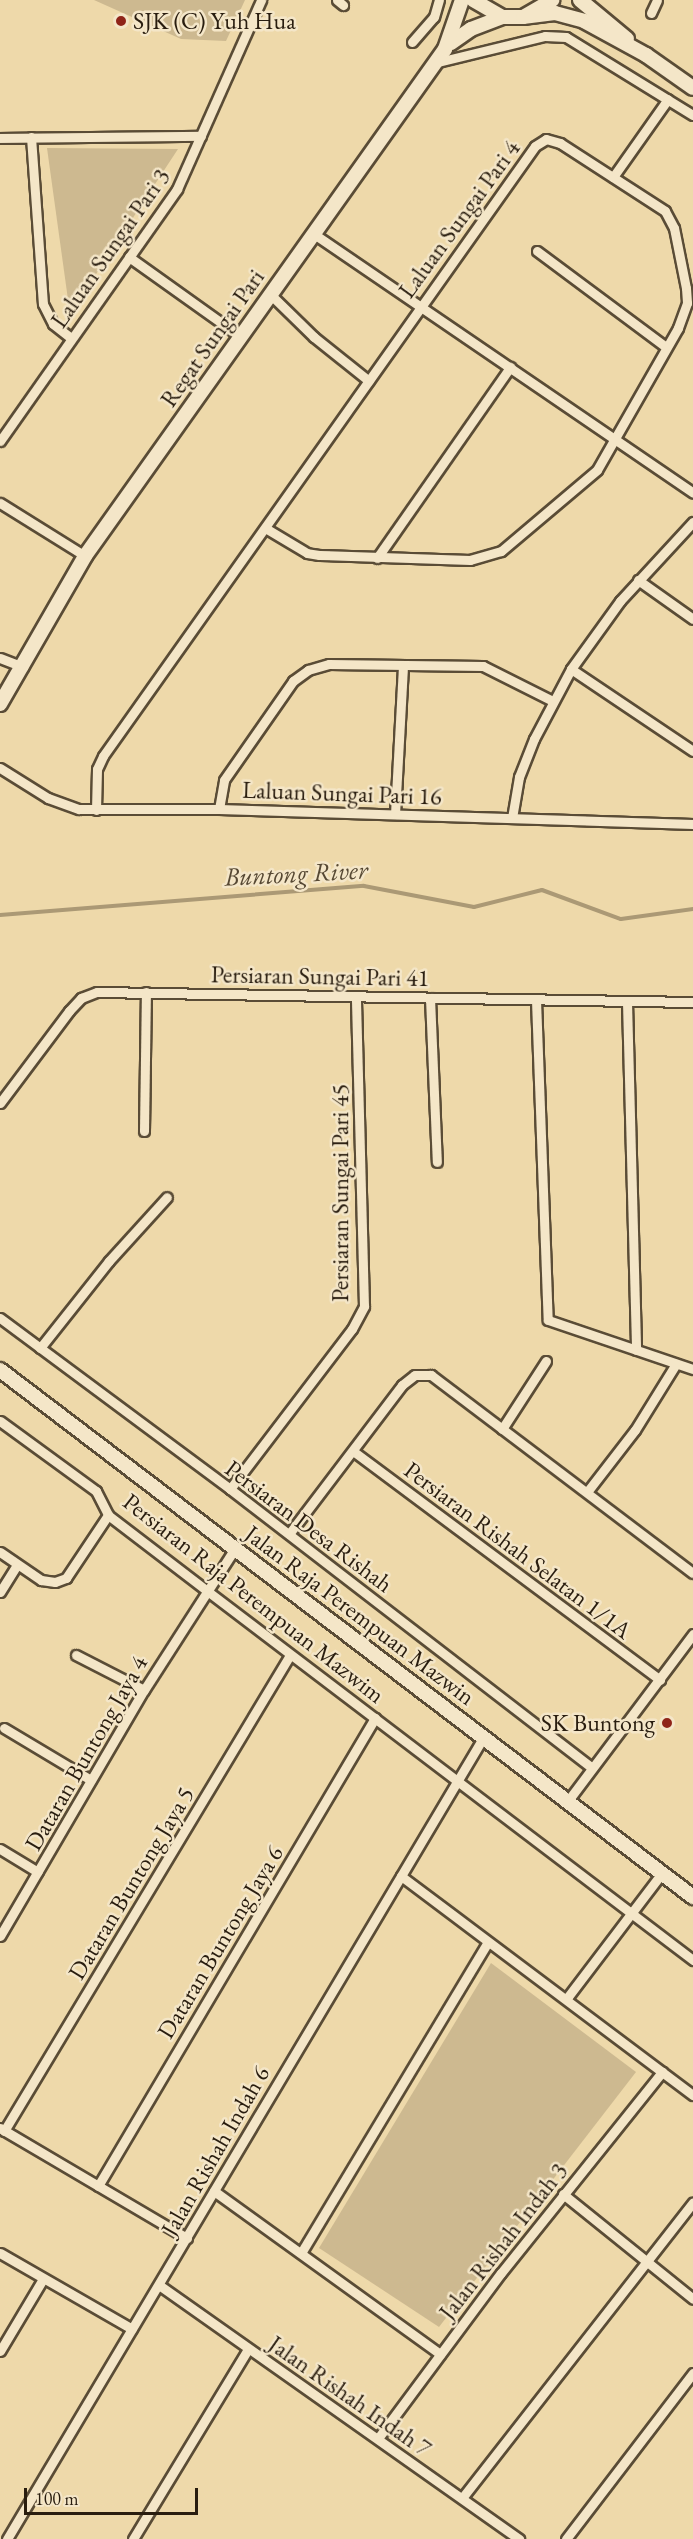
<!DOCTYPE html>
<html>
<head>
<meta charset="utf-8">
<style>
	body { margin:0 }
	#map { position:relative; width:693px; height:2539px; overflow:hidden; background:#eed9aa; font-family:"EB Garamond",serif }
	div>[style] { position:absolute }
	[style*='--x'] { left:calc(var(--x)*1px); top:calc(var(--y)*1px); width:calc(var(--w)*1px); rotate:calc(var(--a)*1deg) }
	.green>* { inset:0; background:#cdb990 }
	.stream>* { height:4px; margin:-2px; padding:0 2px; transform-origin:2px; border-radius:2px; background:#ab9975 }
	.roads { filter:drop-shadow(2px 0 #5a4c36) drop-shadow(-2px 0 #5a4c36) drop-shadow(0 2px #5a4c36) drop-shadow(0 -2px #5a4c36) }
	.street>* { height:9px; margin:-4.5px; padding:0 4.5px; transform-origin:4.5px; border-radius:4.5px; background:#f4e6c8 }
	.secondary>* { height:14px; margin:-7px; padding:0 7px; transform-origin:7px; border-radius:7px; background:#f4e6c8 }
	.dots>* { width:16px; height:16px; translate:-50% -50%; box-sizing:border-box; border:3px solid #f4e6c8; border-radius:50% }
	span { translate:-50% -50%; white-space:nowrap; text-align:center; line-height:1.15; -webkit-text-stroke:5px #f4e6c8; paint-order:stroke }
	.poi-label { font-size:24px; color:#291d0f }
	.left { translate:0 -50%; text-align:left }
	.right { translate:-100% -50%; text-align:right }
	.street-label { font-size:24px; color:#291d0f }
	.water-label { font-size:26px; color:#564833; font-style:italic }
	.scale { position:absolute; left:24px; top:2488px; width:174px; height:27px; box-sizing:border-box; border:3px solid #291d0f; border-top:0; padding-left:8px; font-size:18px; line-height:21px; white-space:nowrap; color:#291d0f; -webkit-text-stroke:4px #f4e6c8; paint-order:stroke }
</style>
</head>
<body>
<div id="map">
	<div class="green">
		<div style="clip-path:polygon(94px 0,245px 0,226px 41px,181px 39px)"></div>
		<div style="clip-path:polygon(47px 148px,178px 149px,70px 314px)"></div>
		<div style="clip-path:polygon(491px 1963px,636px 2072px,439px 2327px,319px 2248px)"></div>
	</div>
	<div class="stream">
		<div style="--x:0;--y:915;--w:365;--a:-4.6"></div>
		<div style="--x:364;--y:886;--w:112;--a:10.8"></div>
		<div style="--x:474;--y:907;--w:70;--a:-14"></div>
		<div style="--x:542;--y:890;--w:84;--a:20.2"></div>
		<div style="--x:621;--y:919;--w:73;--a:-7.9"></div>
	</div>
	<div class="roads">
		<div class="street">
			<div style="--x:337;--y:0;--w:8;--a:40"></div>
			<div style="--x:651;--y:13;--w:14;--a:-65"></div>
			<div style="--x:412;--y:42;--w:33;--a:-49"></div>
			<div style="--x:434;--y:17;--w:18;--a:-74"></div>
			<div style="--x:434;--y:63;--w:114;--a:-13.7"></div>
			<div style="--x:545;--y:36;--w:21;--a:3"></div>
			<div style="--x:566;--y:37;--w:149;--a:31.6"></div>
			<div style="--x:31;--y:137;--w:167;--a:85.9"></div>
			<div style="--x:43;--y:304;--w:22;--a:63"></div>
			<div style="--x:53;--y:324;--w:23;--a:38"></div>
			<div style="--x:0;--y:138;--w:201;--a:-0.6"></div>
			<div style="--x:613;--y:177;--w:95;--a:-54.8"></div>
			<div style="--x:314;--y:234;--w:459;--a:34.3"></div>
			<div style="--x:537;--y:251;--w:161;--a:36.7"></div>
			<div style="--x:129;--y:257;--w:138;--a:35.5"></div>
			<div style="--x:271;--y:295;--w:60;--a:44.3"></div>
			<div style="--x:314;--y:337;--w:70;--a:38.7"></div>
			<div style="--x:0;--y:441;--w:308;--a:-54.9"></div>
			<div style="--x:177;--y:189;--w:207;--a:-66"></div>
			<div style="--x:0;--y:503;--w:100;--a:31.9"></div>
			<div style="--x:377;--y:558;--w:233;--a:-55.1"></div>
			<div style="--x:638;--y:580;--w:67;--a:35.3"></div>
			<div style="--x:0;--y:658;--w:25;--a:21"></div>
			<div style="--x:571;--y:669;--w:147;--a:33.9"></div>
			<div style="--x:0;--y:768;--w:57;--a:32"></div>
			<div style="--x:48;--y:798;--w:33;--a:20"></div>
			<div style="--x:79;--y:809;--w:140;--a:0"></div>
			<div style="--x:219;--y:809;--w:474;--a:1.8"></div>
			<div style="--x:219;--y:809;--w:29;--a:-80"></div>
			<div style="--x:224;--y:780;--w:121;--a:-55.1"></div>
			<div style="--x:293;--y:681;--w:19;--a:-36"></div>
			<div style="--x:308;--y:670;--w:22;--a:-16"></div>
			<div style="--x:329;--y:664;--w:154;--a:0.7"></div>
			<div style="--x:483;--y:666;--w:78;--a:26.6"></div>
			<div style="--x:96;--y:810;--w:41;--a:-88.6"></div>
			<div style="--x:97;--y:769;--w:14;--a:-65"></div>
			<div style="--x:103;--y:756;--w:747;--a:-54.69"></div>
			<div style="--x:535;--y:146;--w:13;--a:-32"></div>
			<div style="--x:546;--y:139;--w:15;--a:16"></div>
			<div style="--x:560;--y:143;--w:125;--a:32.9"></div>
			<div style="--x:665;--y:211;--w:19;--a:62"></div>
			<div style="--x:674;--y:228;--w:61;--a:78.7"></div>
			<div style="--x:686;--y:288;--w:15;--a:86"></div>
			<div style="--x:687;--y:303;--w:27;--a:110"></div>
			<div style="--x:678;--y:328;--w:163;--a:119.7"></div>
			<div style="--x:597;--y:470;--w:126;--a:139.8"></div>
			<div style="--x:501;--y:551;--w:32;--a:164"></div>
			<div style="--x:470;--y:560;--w:151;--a:-178.1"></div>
			<div style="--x:319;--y:555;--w:12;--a:-171"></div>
			<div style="--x:307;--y:553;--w:47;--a:-149"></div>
			<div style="--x:395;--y:814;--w:149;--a:-86.9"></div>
			<div style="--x:512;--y:818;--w:42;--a:-80.3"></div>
			<div style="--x:519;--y:777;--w:41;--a:-68.5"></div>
			<div style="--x:534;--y:739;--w:79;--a:-62.1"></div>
			<div style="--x:571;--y:669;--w:84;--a:-54.2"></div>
			<div style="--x:620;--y:601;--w:108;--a:-47.3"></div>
			<div style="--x:430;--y:998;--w:164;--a:87.6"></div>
			<div style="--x:536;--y:1000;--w:320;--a:87.9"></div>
			<div style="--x:548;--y:1320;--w:153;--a:18.7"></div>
			<div style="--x:627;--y:1002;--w:348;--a:88.5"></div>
			<div style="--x:0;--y:1103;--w:115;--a:-53.1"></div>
			<div style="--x:69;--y:1011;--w:18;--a:-47"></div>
			<div style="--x:81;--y:998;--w:17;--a:-21"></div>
			<div style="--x:97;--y:992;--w:596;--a:0.96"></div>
			<div style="--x:144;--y:1131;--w:139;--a:-89.2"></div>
			<div style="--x:0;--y:1318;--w:287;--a:36.6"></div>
			<div style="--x:230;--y:1489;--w:457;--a:37.6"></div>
			<div style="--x:40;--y:1348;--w:111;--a:-51.6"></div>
			<div style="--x:109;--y:1261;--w:86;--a:-47.8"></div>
			<div style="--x:0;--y:1421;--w:119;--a:36.1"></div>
			<div style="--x:96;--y:1491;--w:27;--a:63"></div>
			<div style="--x:108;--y:1515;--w:123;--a:37.4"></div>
			<div style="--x:206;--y:1590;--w:612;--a:37.23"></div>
			<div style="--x:502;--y:1429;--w:81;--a:-57.1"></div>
			<div style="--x:353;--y:1451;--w:383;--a:36.7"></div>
			<div style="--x:230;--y:1489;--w:201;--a:-52.7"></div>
			<div style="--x:352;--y:1329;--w:26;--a:-62"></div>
			<div style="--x:364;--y:1306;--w:309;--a:-91.5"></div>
			<div style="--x:587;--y:1492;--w:78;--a:-52.3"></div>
			<div style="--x:635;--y:1430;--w:78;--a:-58.2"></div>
			<div style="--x:289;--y:1534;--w:187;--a:-52.8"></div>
			<div style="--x:402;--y:1385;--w:16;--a:-38"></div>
			<div style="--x:415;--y:1375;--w:16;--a:0"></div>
			<div style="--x:431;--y:1375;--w:328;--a:37.1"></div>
			<div style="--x:0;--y:1552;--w:50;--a:34.3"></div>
			<div style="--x:41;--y:1580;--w:14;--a:8"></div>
			<div style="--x:55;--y:1582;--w:12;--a:-20"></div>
			<div style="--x:66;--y:1578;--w:76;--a:-56.3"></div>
			<div style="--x:0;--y:1592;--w:32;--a:-58"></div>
			<div style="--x:76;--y:1655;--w:76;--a:27.2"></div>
			<div style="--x:4;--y:1728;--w:101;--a:30.9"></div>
			<div style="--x:567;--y:1802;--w:210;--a:-53.1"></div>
			<div style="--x:0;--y:1849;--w:44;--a:31.2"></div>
			<div style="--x:401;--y:1876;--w:365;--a:36.9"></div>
			<div style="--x:0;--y:1936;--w:285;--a:-59.7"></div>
			<div style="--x:144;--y:1690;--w:169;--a:-57.3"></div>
			<div style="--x:567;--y:1998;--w:157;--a:-52.8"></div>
			<div style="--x:0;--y:2128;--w:217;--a:30.5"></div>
			<div style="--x:4;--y:2131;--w:555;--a:-59"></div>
			<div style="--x:98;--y:2186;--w:544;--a:-59.38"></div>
			<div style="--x:214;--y:2191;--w:279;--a:35.8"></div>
			<div style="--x:563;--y:2194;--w:167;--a:38.9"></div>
			<div style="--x:0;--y:2253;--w:152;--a:29.9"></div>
			<div style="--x:301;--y:2253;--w:362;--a:-59"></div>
			<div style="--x:159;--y:2285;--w:441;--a:35.2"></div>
			<div style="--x:0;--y:2351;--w:84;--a:-59.2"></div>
			<div style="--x:379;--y:2437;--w:204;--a:-53.4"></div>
			<div style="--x:501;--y:2273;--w:258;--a:-51.3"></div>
			<div style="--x:462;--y:2498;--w:375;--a:-52"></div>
			<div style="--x:7;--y:2539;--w:932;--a:-59.28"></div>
			<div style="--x:133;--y:2539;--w:222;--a:-58.8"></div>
			<div style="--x:566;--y:2539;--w:209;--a:-52.6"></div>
		</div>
		<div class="secondary">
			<div style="--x:473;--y:0;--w:34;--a:30"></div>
			<div style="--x:503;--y:17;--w:20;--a:0"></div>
			<div style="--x:523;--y:17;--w:34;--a:-30"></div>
			<div style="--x:580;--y:0;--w:61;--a:39.7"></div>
			<div style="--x:523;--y:17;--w:32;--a:-7"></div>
			<div style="--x:555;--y:13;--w:30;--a:15"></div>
			<div style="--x:584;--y:21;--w:71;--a:28.7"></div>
			<div style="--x:646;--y:55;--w:57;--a:35.1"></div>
			<div style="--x:451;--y:43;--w:24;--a:-35"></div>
			<div style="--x:471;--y:29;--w:33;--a:-21"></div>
			<div style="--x:0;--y:704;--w:171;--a:-60.1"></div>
			<div style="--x:85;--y:556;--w:622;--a:-54.62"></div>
			<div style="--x:445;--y:49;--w:52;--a:-70.9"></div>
			<div style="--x:0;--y:1370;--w:871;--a:37.25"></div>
		</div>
	</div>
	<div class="dots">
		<div style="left:121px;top:21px;background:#8f2418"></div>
		<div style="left:667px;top:1723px;background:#8f2418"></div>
	</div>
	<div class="poi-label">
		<span class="left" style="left:133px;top:21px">SJK (C) Yuh Hua</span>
		<span class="right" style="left:655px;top:1723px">SK Buntong</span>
	</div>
	<div class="street-label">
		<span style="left:459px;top:219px;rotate:-54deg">Laluan Sungai Pari 4</span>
		<span style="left:110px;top:248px;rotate:-55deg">Laluan Sungai Pari 3</span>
		<span style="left:212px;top:338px;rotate:-55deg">Regat Sungai Pari</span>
		<span style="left:342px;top:793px;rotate:2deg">Laluan Sungai Pari 16</span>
		<span style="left:320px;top:976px;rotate:1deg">Persiaran Sungai Pari 41</span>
		<span style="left:340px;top:1193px;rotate:-90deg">Persiaran Sungai Pari 45</span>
		<span style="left:309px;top:1526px;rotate:37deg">Persiaran Desa Rishah</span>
		<span style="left:518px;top:1550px;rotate:37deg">Persiaran Rishah Selatan 1/1A</span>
		<span style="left:254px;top:1598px;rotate:38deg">Persiaran Raja Perempuan Mazwim</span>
		<span style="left:360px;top:1615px;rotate:37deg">Jalan Raja Perempuan Mazwin</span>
		<span style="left:86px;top:1753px;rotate:-60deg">Dataran Buntong Jaya 4</span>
		<span style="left:131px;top:1883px;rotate:-59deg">Dataran Buntong Jaya 5</span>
		<span style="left:220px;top:1942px;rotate:-59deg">Dataran Buntong Jaya 6</span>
		<span style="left:215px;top:2151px;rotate:-60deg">Jalan Rishah Indah 6</span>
		<span style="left:503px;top:2241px;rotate:-52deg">Jalan Rishah Indah 3</span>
		<span style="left:350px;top:2396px;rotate:35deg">Jalan Rishah Indah 7</span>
	</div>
	<div class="water-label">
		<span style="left:296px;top:874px;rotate:-3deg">Buntong River</span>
	</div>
	<div class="scale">100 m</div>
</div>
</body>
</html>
